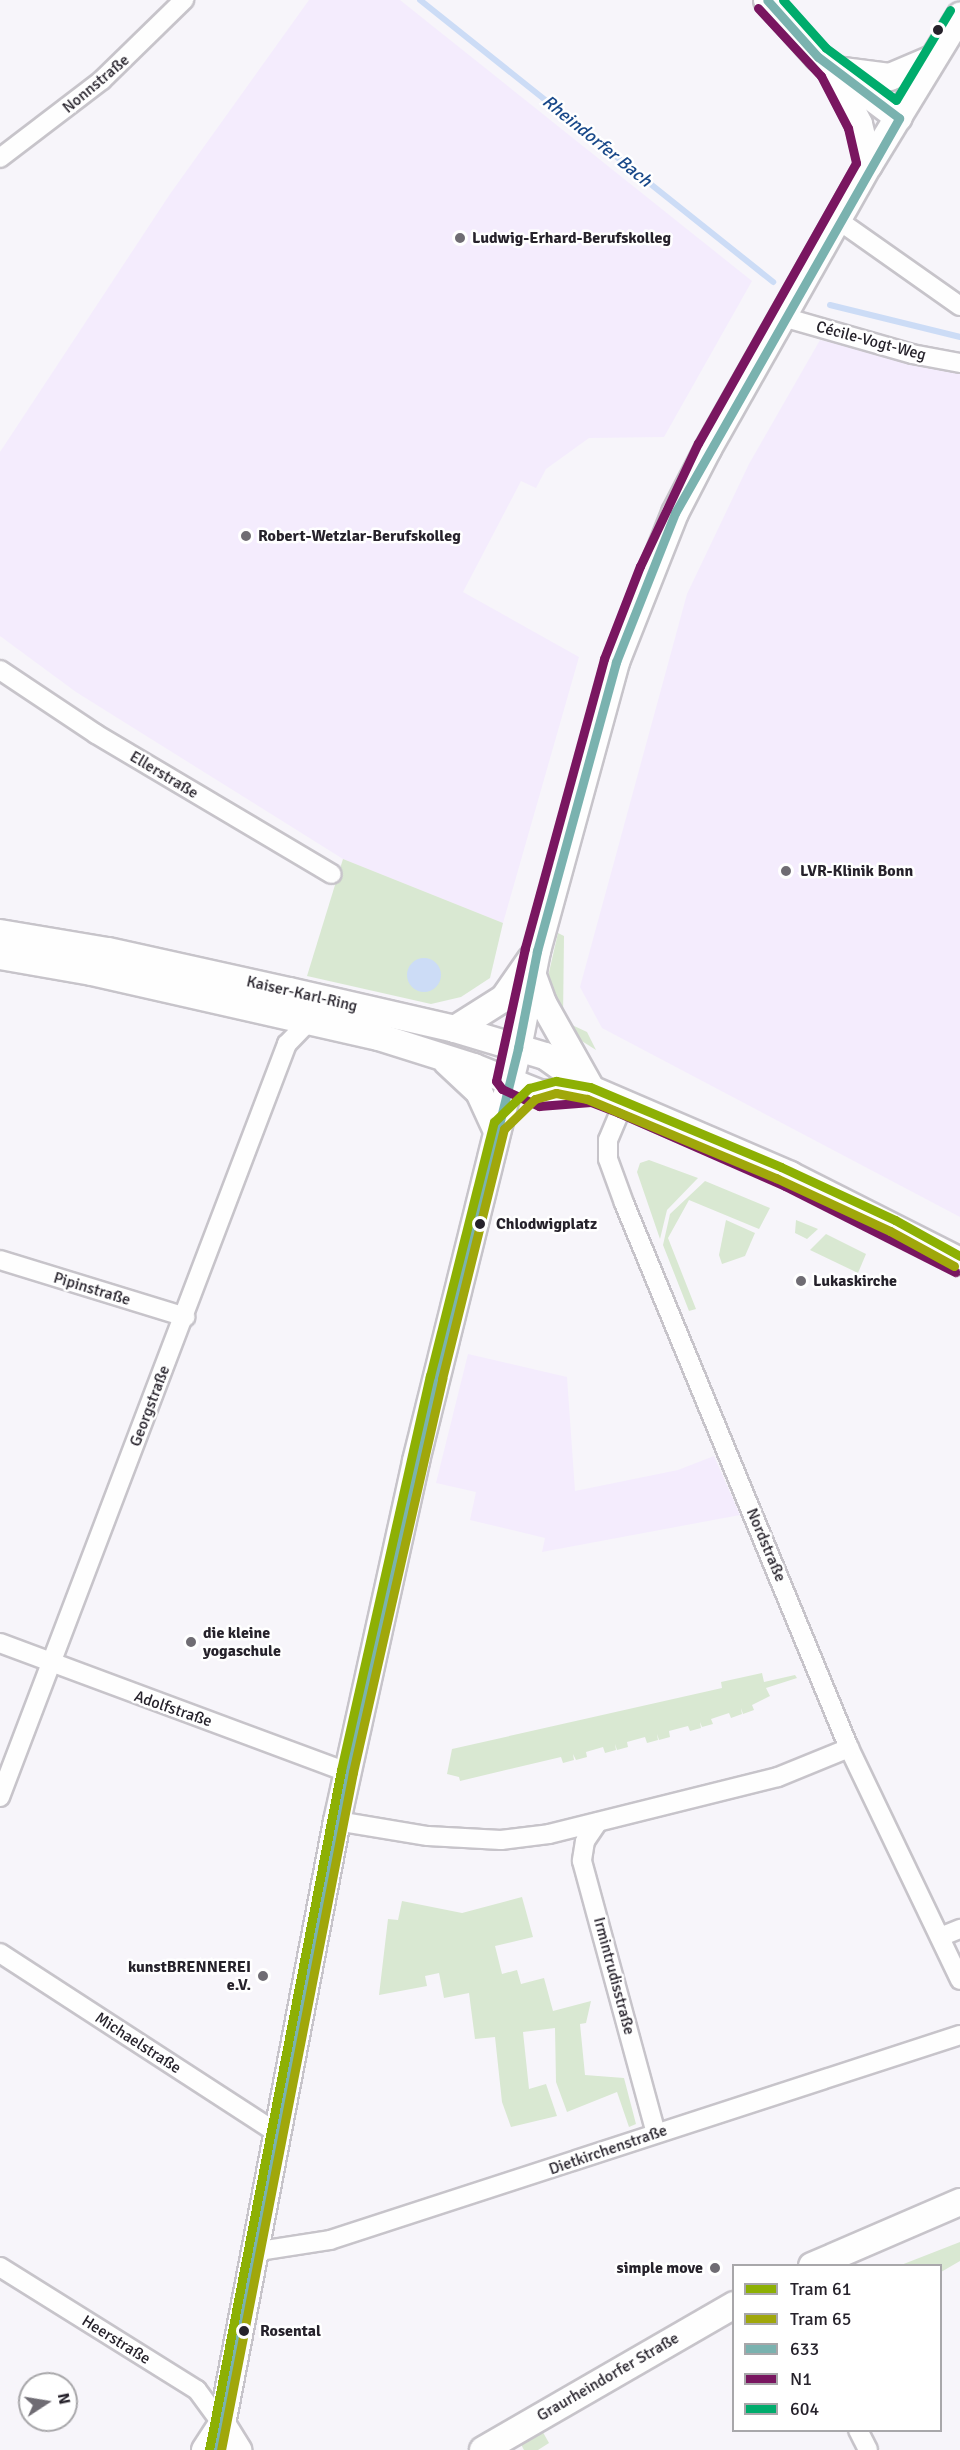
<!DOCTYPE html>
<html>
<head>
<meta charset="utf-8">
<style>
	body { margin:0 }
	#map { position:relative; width:960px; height:2450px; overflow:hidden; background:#f7f5fa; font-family:Signika,sans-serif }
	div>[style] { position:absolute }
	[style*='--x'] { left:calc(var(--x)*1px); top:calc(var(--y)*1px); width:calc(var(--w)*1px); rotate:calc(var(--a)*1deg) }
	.built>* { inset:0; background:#f4ecfd }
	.green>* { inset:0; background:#d9e8d2 }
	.water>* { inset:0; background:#ccdcf6 }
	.round { border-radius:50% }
	.stream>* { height:6px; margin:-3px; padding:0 3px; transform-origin:3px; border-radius:3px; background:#ccdcf6 }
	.roads { filter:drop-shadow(2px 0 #c7c4ca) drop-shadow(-2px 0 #c7c4ca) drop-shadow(0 2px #c7c4ca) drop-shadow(0 -2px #c7c4ca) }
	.street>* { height:18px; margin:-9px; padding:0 9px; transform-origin:9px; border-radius:9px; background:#fefefe }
	.secondary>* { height:26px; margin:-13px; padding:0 13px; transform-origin:13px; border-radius:13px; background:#fefefe }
	.bus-1>* { height:9px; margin:-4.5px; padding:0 4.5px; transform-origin:4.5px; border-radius:4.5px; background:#7ab2af }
	.bus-2>* { height:9px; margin:-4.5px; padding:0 4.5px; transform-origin:4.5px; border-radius:4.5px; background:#791660 }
	.bus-3>* { height:9px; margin:-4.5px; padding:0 4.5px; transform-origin:4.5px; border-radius:4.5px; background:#00ac6c }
	.tram-1>* { height:9px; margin:-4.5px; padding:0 4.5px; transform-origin:4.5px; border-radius:4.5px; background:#8db004 }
	.tram-2>* { height:9px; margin:-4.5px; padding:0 4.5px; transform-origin:4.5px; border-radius:4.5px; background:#a0a70b }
	.dots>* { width:16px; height:16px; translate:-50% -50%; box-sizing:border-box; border:3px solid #fff; border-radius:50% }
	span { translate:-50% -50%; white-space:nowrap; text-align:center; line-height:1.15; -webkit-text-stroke:5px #fff; paint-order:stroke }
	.street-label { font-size:16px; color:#26222b }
	.poi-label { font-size:16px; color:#26222b; font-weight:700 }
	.left { translate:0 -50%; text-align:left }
	.right { translate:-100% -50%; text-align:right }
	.stop-label { font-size:16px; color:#26222b; font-weight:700 }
	.water-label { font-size:18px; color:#184889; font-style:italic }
	.legend { position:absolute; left:732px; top:2264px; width:210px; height:168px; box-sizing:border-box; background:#fff; border:2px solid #a8a7aa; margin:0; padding:8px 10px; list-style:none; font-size:18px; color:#26222b }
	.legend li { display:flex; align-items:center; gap:12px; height:30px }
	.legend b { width:30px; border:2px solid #a8a7aa }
	.north { position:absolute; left:18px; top:2372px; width:60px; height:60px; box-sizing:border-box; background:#fff; border:2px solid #a8a7aa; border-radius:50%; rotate:78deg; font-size:16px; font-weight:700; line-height:24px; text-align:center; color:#26222b }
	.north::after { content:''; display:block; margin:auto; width:21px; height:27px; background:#6f6c73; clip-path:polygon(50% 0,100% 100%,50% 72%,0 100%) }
</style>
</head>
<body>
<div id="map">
	<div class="built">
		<div style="clip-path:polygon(309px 0,400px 0,752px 281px,664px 437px,589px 438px,546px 469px,536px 488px,521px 481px,463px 592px,579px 657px,503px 923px,343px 859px,76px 692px,0 636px,0 452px,170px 194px)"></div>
		<div style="clip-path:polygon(820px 340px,960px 373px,960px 1217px,602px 1028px,580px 987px,687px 594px,749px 464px)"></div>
		<div style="clip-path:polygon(468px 1354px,567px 1377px,575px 1491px,678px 1470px,714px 1456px,740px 1515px,542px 1552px,545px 1538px,470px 1520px,476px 1492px,436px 1483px)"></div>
	</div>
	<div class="green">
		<div style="clip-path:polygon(343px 859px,503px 923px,490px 978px,461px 997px,431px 1004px,307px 976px)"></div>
		<div style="clip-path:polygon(558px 933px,564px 936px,563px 1017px,547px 981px)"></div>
		<div style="clip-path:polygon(572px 1025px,587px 1032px,596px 1050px,566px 1031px)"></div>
		<div style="clip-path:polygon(649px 1160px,698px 1178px,667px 1210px,660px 1239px,637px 1172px,640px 1163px)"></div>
		<div style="clip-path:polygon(705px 1181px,770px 1208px,759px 1229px,689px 1200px,668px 1238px,696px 1309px,689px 1311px,663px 1245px,670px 1214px)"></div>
		<div style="clip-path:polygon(726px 1220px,755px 1233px,745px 1256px,722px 1264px,719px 1255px)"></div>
		<div style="clip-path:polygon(796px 1220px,818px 1229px,807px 1239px,795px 1233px)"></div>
		<div style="clip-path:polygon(826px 1234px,866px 1254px,858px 1273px,810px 1250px)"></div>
		<div style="clip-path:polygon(762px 1673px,764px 1682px,795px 1675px,797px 1678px,766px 1688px,770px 1696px,752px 1705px,754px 1710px,743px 1714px,741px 1708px,742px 1714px,731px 1718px,729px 1713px,711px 1719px,713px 1724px,702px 1727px,700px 1722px,701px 1728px,690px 1731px,688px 1726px,669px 1731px,670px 1737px,659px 1740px,657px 1734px,658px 1740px,647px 1743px,645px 1737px,627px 1742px,628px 1747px,617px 1750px,615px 1744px,616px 1750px,605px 1753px,603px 1747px,586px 1752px,587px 1757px,576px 1760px,573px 1754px,574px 1760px,563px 1763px,561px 1757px,460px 1781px,459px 1777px,447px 1774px,452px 1749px,722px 1688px,721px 1682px)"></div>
		<div style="clip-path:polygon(522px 1897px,533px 1937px,495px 1946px,502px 1974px,517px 1970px,521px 1984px,544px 1978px,553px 2011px,591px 2001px,586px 2023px,580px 2024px,585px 2075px,624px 2078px,636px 2124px,629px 2127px,617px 2092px,567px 2112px,556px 2082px,555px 2028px,523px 2032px,529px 2089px,546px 2084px,557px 2116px,511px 2127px,502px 2102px,495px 2037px,475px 2039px,469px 1993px,444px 1998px,439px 1973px,425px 1976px,427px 1986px,379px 1995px,388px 1919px,398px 1920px,402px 1901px,462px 1913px)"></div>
		<div style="clip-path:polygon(960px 2242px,960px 2261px,941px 2272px,940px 2266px,901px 2265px)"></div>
		<div style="clip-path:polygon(540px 2427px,549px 2443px,538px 2450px,524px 2450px,518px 2439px)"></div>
	</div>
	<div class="water">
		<div class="round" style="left:407px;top:958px;width:34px;height:34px"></div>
	</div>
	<div class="stream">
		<div style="--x:420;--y:0;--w:452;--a:38.6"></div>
		<div style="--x:830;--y:305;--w:134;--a:13.8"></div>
	</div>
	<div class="roads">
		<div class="street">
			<div style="--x:0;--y:158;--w:128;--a:-37.4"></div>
			<div style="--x:102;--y:80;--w:115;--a:-44.3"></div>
			<div style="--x:838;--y:220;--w:149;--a:35.2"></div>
			<div style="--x:783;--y:317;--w:134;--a:16"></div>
			<div style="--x:912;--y:354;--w:49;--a:10.6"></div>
			<div style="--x:0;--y:670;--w:115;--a:33.7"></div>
			<div style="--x:96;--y:734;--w:274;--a:30.7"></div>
			<div style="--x:624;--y:1102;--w:41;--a:112.8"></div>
			<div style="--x:608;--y:1140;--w:19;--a:90"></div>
			<div style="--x:608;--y:1159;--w:47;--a:70"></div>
			<div style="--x:624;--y:1203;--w:590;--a:67.57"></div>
			<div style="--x:849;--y:1748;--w:257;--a:64.4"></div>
			<div style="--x:0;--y:1260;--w:194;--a:17.1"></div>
			<div style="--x:0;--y:1643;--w:370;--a:20.4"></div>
			<div style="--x:0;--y:1797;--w:806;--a:-69.14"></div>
			<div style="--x:287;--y:1044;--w:32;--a:-46"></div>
			<div style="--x:337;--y:1821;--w:92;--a:9.4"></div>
			<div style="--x:428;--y:1836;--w:73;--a:3.1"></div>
			<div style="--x:501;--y:1840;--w:48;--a:-7.1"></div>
			<div style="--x:549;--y:1834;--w:236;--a:-14"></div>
			<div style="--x:778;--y:1777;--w:77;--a:-22.2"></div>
			<div style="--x:598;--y:1822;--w:23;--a:124"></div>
			<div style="--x:585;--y:1841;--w:20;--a:99"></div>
			<div style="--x:582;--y:1861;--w:282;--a:74.8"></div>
			<div style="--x:940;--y:1937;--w:22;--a:-22"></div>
			<div style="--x:0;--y:1953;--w:329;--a:33"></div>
			<div style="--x:253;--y:2252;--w:78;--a:-8.9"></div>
			<div style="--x:330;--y:2240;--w:663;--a:-18.02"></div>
			<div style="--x:0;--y:2267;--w:232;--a:32"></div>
			<div style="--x:197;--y:2390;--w:42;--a:53.7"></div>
			<div style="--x:858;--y:2430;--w:22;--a:63"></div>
		</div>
		<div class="secondary">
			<div style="--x:767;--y:0;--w:76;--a:48.2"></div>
			<div style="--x:818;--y:57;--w:101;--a:37"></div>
			<div style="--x:835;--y:70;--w:55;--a:7.3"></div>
			<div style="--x:890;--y:77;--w:46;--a:-23.2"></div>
			<div style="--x:834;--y:75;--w:55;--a:63"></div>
			<div style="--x:859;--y:124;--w:42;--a:76.3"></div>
			<div style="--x:0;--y:933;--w:109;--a:9.5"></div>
			<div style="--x:108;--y:951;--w:185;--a:12.5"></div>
			<div style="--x:289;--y:991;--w:170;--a:12.9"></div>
			<div style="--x:455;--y:1029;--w:94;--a:16.7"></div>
			<div style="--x:545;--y:1056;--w:59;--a:35.3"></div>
			<div style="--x:593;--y:1090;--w:215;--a:23.3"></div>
			<div style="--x:790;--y:1175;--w:191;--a:26.8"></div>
			<div style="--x:0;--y:956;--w:93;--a:9.9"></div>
			<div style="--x:92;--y:972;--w:294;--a:12.8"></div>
			<div style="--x:379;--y:1037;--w:100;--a:17.5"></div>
			<div style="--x:474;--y:1067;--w:73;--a:21.7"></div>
			<div style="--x:542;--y:1094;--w:51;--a:-4.5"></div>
			<div style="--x:532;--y:973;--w:32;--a:70"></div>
			<div style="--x:543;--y:1003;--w:94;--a:60.7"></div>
			<div style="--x:455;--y:1029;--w:58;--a:-32.3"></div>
			<div style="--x:504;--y:998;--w:47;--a:-55.3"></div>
			<div style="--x:447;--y:1062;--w:44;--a:43.2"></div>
			<div style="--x:479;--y:1092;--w:41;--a:65.3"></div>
			<div style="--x:812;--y:2266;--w:161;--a:-23.4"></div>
			<div style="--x:222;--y:2424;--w:31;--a:58"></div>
			<div style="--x:205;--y:2450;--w:31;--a:-57"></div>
			<div style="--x:222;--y:2424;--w:614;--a:-79.2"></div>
			<div style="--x:337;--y:1821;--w:369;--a:-77.6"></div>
			<div style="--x:416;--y:1461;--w:425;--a:-76.1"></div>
			<div style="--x:518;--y:1048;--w:99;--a:-78.9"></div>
			<div style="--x:537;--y:951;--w:300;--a:-74.7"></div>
			<div style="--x:616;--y:662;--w:160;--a:-68.4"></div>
			<div style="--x:675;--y:513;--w:72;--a:-62.7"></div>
			<div style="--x:708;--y:449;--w:326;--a:-60.5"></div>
			<div style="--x:869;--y:165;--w:175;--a:-58.6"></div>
			<div style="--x:483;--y:2450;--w:290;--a:-30"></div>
		</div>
	</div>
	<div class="bus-1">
		<div style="--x:216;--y:2450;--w:691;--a:-79.06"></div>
		<div style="--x:347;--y:1772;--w:373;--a:-77.3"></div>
		<div style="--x:429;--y:1408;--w:371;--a:-76.1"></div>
		<div style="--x:518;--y:1048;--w:99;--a:-78.9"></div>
		<div style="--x:537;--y:951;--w:300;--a:-74.7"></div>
		<div style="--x:616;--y:662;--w:160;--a:-68.4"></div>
		<div style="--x:675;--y:513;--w:454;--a:-60.4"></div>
		<div style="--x:899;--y:118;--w:101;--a:-143"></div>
		<div style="--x:818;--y:57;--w:76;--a:-131.8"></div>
	</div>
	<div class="bus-2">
		<div style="--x:758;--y:8;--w:93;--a:47.2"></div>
		<div style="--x:821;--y:76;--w:59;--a:62.6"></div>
		<div style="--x:848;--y:128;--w:36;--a:77"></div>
		<div style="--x:856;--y:163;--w:322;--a:119.4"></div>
		<div style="--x:698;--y:443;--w:136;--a:115.2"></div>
		<div style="--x:640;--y:566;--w:100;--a:111.2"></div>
		<div style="--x:604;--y:659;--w:300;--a:105.3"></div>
		<div style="--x:525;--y:948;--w:136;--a:102.3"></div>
		<div style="--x:496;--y:1081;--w:10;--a:53"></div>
		<div style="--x:502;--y:1089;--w:41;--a:24.7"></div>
		<div style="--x:539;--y:1106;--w:52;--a:-4.4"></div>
		<div style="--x:591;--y:1102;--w:30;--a:21"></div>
		<div style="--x:619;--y:1113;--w:181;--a:23.7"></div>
		<div style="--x:785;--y:1186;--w:191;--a:26.8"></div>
	</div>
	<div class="bus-3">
		<div style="--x:783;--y:0;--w:64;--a:48.1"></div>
		<div style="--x:826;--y:48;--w:87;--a:36.6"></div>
		<div style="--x:896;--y:100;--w:105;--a:-59"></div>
	</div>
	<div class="tram-1">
		<div style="--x:209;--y:2450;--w:693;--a:-79.01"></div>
		<div style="--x:341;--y:1770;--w:404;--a:-77.3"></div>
		<div style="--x:430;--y:1376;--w:262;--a:-75.9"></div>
		<div style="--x:494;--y:1122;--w:49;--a:-44.2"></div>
		<div style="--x:529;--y:1088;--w:28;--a:-15"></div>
		<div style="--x:556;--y:1081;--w:35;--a:10"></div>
		<div style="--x:590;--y:1087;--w:207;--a:22.7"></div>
		<div style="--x:781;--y:1167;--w:126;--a:24.9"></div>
		<div style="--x:895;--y:1220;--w:74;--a:29"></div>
	</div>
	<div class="tram-2">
		<div style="--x:221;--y:2450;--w:691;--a:-78.98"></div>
		<div style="--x:353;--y:1772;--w:403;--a:-77.2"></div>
		<div style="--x:442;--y:1379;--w:258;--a:-76.1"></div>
		<div style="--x:504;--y:1129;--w:43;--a:-44.1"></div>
		<div style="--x:535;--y:1099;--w:22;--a:-16"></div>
		<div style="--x:556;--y:1093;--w:32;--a:11"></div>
		<div style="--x:587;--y:1099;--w:205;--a:22.7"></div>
		<div style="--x:776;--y:1178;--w:126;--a:24.9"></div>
		<div style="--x:890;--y:1231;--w:73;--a:28.7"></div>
	</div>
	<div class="dots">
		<div style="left:938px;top:30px;background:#26222b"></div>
		<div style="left:460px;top:238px;background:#6f6c73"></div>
		<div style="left:246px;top:536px;background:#6f6c73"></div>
		<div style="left:786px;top:871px;background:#6f6c73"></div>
		<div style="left:480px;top:1224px;background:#26222b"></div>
		<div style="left:801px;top:1281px;background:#6f6c73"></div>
		<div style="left:191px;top:1642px;background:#6f6c73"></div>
		<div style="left:263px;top:1976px;background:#6f6c73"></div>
		<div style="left:715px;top:2268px;background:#6f6c73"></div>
		<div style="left:244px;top:2331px;background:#26222b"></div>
	</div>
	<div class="street-label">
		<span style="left:96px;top:84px;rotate:-40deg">Nonnstraße</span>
		<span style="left:871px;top:341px;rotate:15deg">Cécile-Vogt-Weg</span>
		<span style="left:164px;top:775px;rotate:31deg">Ellerstraße</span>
		<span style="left:302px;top:994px;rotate:13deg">Kaiser-Karl-Ring</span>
		<span style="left:92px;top:1289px;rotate:17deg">Pipinstraße</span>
		<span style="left:150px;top:1406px;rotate:-69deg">Georgstraße</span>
		<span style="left:766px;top:1545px;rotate:67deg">Nordstraße</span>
		<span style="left:173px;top:1709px;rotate:19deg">Adolfstraße</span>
		<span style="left:614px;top:1976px;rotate:75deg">Irmintrudisstraße</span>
		<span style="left:138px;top:2043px;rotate:33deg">Michaelstraße</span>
		<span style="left:608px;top:2150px;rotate:-19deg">Dietkirchenstraße</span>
		<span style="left:116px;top:2340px;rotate:32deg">Heerstraße</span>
		<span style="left:608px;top:2377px;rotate:-30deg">Graurheindorfer Straße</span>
	</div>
	<div class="poi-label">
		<span class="left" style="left:472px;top:238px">Ludwig-Erhard-Berufskolleg</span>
		<span class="left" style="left:258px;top:536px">Robert-Wetzlar-Berufskolleg</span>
		<span class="left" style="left:800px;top:871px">LVR-Klinik Bonn</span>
		<span class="left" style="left:813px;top:1281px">Lukaskirche</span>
		<span class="left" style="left:203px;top:1642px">die kleine<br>yogaschule</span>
		<span class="right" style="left:251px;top:1976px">kunstBRENNEREI<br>e.V.</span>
		<span class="right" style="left:703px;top:2268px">simple move</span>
	</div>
	<div class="stop-label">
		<span class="left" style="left:496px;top:1224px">Chlodwigplatz</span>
		<span class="left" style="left:260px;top:2331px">Rosental</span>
	</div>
	<div class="water-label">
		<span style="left:597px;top:141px;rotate:39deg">Rheindorfer Bach</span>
	</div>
	<ul class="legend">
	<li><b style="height:8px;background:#8db004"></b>Tram 61</li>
	<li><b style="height:8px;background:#a0a70b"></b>Tram 65</li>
	<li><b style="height:8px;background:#7ab2af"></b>633</li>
	<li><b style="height:8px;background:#791660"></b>N1</li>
	<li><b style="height:8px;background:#00ac6c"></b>604</li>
	</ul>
	<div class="north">N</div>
</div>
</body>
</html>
